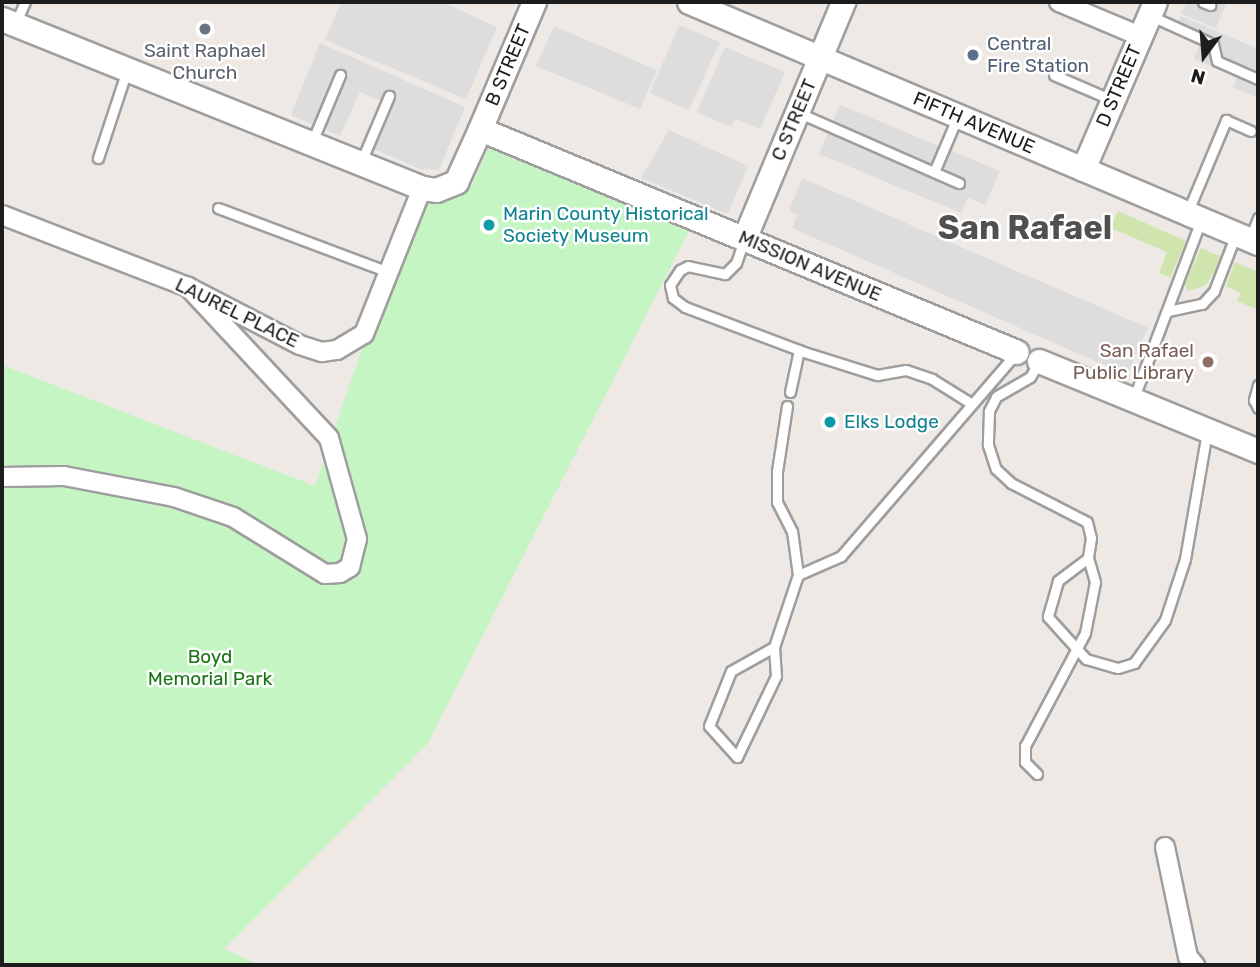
<!DOCTYPE html>
<html>
<head>
<meta charset="utf-8">
<style>
	body { margin:0 }
	#map { position:relative; width:1260px; height:967px; overflow:hidden; background:#eee9e4; font-family:Rubik,sans-serif }
	div>[style] { position:absolute }
	[style*='--x'] { left:calc(var(--x)*1px); top:calc(var(--y)*1px); width:calc(var(--w)*1px); rotate:calc(var(--a)*1deg) }
	.grass>* { inset:0; background:#cfe5ad }
	.park>* { inset:0; background:#c6f5c4 }
	.parking>* { inset:0; background:#ddd }
	.roads { filter:drop-shadow(2px 0 #9e9e9e) drop-shadow(-2px 0 #9e9e9e) drop-shadow(0 2px #9e9e9e) drop-shadow(0 -2px #9e9e9e) }
	.service>* { height:9px; margin:-4.5px; padding:0 4.5px; transform-origin:4.5px; border-radius:4.5px; background:#fff }
	.minor>* { height:18px; margin:-9px; padding:0 9px; transform-origin:9px; border-radius:9px; background:#fff }
	.tertiary>* { height:23px; margin:-11.5px; padding:0 11.5px; transform-origin:11.5px; border-radius:11.5px; background:#fff }
	.dots>* { width:19px; height:19px; translate:-50% -50%; box-sizing:border-box; border:4px solid #fff; border-radius:50% }
	span { translate:-50% -50%; white-space:nowrap; text-align:center; line-height:1.15; -webkit-text-stroke:5px #fff; paint-order:stroke }
	.service-label { font-size:19px; color:#4e5e75 }
	.left { translate:0 -50%; text-align:left }
	.worship-label { font-size:19px; color:#5b616d }
	.street-label { font-size:19px; color:#1d1d1d }
	.culture-label { font-size:19px; color:#0d838f }
	.education-label { font-size:19px; color:#785e54 }
	.right { translate:-100% -50%; text-align:right }
	.park-label { font-size:19px; color:#177413 }
	.town-label { font-size:33px; color:#505050; font-weight:700 }
	.frame { position:absolute; inset:0; border:4px solid #1d1d1d; pointer-events:none }
	.north { position:absolute; left:1169px; top:21px; width:70px; height:70px; -webkit-text-stroke:5px #fff; paint-order:stroke; rotate:196deg; font-size:19px; font-weight:700; line-height:28px; text-align:center; color:#1d1d1d }
	.north::after { content:''; display:block; margin:auto; width:24px; height:32px; background:#1d1d1d; clip-path:polygon(50% 0,100% 100%,50% 72%,0 100%) }
</style>
</head>
<body>
<div id="map">
	<div class="grass">
		<div style="clip-path:polygon(1118px 211px,1186px 241px,1170px 278px,1159px 273px,1167px 252px,1111px 228px)"></div>
		<div style="clip-path:polygon(1201px 248px,1220px 256px,1215px 271px,1206px 285px,1188px 291px,1185px 285px)"></div>
		<div style="clip-path:polygon(1235px 262px,1258px 272px,1258px 310px,1237px 301px,1241px 293px,1226px 286px)"></div>
	</div>
	<div class="park">
		<div style="clip-path:polygon(488px 148px,689px 231px,428px 743px,224px 949px,260px 965px,2px 965px,2px 365px,315px 486px,358px 360px,424px 199px,444px 203px,458px 197px,472px 185px)"></div>
	</div>
	<div class="parking">
		<div style="clip-path:polygon(341px 2px,443px 2px,497px 27px,466px 99px,325px 40px)"></div>
		<div style="clip-path:polygon(1187px 2px,1227px 2px,1216px 28px,1181px 14px)"></div>
		<div style="clip-path:polygon(1181px 16px,1258px 49px,1258px 98px,1233px 87px,1237px 77px,1194px 59px,1200px 43px,1173px 31px)"></div>
		<div style="clip-path:polygon(679px 25px,720px 42px,689px 110px,650px 93px)"></div>
		<div style="clip-path:polygon(554px 26px,657px 70px,640px 109px,536px 66px)"></div>
		<div style="clip-path:polygon(320px 43px,465px 107px,439px 170px,420px 169px,374px 149px,392px 106px,360px 92px,340px 136px,291px 115px)"></div>
		<div style="clip-path:polygon(725px 47px,785px 72px,760px 129px,735px 119px,731px 127px,697px 112px)"></div>
		<div style="clip-path:polygon(840px 105px,1000px 171px,985px 205px,968px 197px,961px 213px,819px 154px)"></div>
		<div style="clip-path:polygon(669px 130px,748px 166px,728px 214px,641px 178px)"></div>
		<div style="clip-path:polygon(802px 178px,1148px 328px,1127px 375px,792px 228px,797px 215px,789px 211px)"></div>
	</div>
	<div class="roads">
		<div class="service">
			<div style="--x:1203;--y:2;--w:8;--a:23"></div>
			<div style="--x:1151;--y:16;--w:68;--a:24.3"></div>
			<div style="--x:1213;--y:44;--w:17;--a:77"></div>
			<div style="--x:1217;--y:61;--w:45;--a:23.7"></div>
			<div style="--x:16;--y:22;--w:22;--a:-66"></div>
			<div style="--x:1054;--y:75;--w:63;--a:23.3"></div>
			<div style="--x:797;--y:112;--w:177;--a:23.7"></div>
			<div style="--x:312;--y:142;--w:73;--a:-67.3"></div>
			<div style="--x:98;--y:158;--w:93;--a:-71.8"></div>
			<div style="--x:361;--y:162;--w:72;--a:-67"></div>
			<div style="--x:934;--y:172;--w:59;--a:-66.9"></div>
			<div style="--x:218;--y:208;--w:182;--a:20.6"></div>
			<div style="--x:1188;--y:211;--w:99;--a:-67.3"></div>
			<div style="--x:1226;--y:120;--w:27;--a:24"></div>
			<div style="--x:1250;--y:238;--w:22;--a:-68"></div>
			<div style="--x:744;--y:240;--w:24;--a:109"></div>
			<div style="--x:736;--y:263;--w:16;--a:135"></div>
			<div style="--x:725;--y:274;--w:38;--a:-168"></div>
			<div style="--x:688;--y:266;--w:9;--a:153"></div>
			<div style="--x:680;--y:270;--w:18;--a:124"></div>
			<div style="--x:670;--y:285;--w:13;--a:77"></div>
			<div style="--x:673;--y:298;--w:15;--a:37"></div>
			<div style="--x:685;--y:307;--w:127;--a:20.7"></div>
			<div style="--x:804;--y:352;--w:77;--a:17.5"></div>
			<div style="--x:877;--y:375;--w:29;--a:-10"></div>
			<div style="--x:906;--y:370;--w:28;--a:19"></div>
			<div style="--x:932;--y:379;--w:47;--a:32"></div>
			<div style="--x:1168;--y:311;--w:35;--a:-12"></div>
			<div style="--x:1202;--y:304;--w:18;--a:-47"></div>
			<div style="--x:1214;--y:291;--w:61;--a:-68.9"></div>
			<div style="--x:1039;--y:362;--w:17;--a:121"></div>
			<div style="--x:1030;--y:377;--w:39;--a:150"></div>
			<div style="--x:996;--y:397;--w:16;--a:117"></div>
			<div style="--x:989;--y:411;--w:34;--a:92"></div>
			<div style="--x:988;--y:445;--w:25;--a:72"></div>
			<div style="--x:996;--y:469;--w:21;--a:43"></div>
			<div style="--x:1011;--y:483;--w:85;--a:27.2"></div>
			<div style="--x:1087;--y:522;--w:16;--a:76"></div>
			<div style="--x:1091;--y:538;--w:20;--a:99"></div>
			<div style="--x:1088;--y:558;--w:38;--a:143"></div>
			<div style="--x:1058;--y:581;--w:37;--a:106"></div>
			<div style="--x:1048;--y:617;--w:57;--a:47.9"></div>
			<div style="--x:1086;--y:659;--w:33;--a:16"></div>
			<div style="--x:1118;--y:668;--w:17;--a:-17"></div>
			<div style="--x:1134;--y:663;--w:53;--a:-54.2"></div>
			<div style="--x:1165;--y:620;--w:64;--a:-71.8"></div>
			<div style="--x:1185;--y:559;--w:130;--a:-80.2"></div>
			<div style="--x:1258;--y:385;--w:16;--a:105"></div>
			<div style="--x:1254;--y:400;--w:9;--a:63"></div>
			<div style="--x:790;--y:392;--w:43;--a:-77.9"></div>
			<div style="--x:1133;--y:400;--w:192;--a:-69.3"></div>
			<div style="--x:787;--y:406;--w:66;--a:98.7"></div>
			<div style="--x:777;--y:471;--w:31;--a:90"></div>
			<div style="--x:777;--y:502;--w:33;--a:63"></div>
			<div style="--x:792;--y:531;--w:44;--a:82.2"></div>
			<div style="--x:774;--y:647;--w:49;--a:150.8"></div>
			<div style="--x:731;--y:671;--w:59;--a:111.8"></div>
			<div style="--x:709;--y:726;--w:42;--a:47.9"></div>
			<div style="--x:737;--y:757;--w:90;--a:-64.3"></div>
			<div style="--x:776;--y:676;--w:29;--a:-94"></div>
			<div style="--x:774;--y:647;--w:76;--a:-71.6"></div>
			<div style="--x:798;--y:575;--w:47;--a:-23.8"></div>
			<div style="--x:841;--y:556;--w:268;--a:-49.2"></div>
			<div style="--x:1037;--y:774;--w:17;--a:-135"></div>
			<div style="--x:1025;--y:762;--w:16;--a:-90"></div>
			<div style="--x:1025;--y:746;--w:128;--a:-62"></div>
			<div style="--x:1085;--y:633;--w:52;--a:-78.9"></div>
			<div style="--x:1095;--y:582;--w:25;--a:-106"></div>
		</div>
		<div class="minor">
			<div style="--x:1059;--y:2;--w:88;--a:22.8"></div>
			<div style="--x:2;--y:215;--w:199;--a:21.2"></div>
			<div style="--x:188;--y:287;--w:126;--a:27.4"></div>
			<div style="--x:300;--y:345;--w:23;--a:18"></div>
			<div style="--x:322;--y:352;--w:15;--a:-8"></div>
			<div style="--x:337;--y:350;--w:31;--a:-31"></div>
			<div style="--x:364;--y:334;--w:157;--a:-68.3"></div>
			<div style="--x:2;--y:477;--w:62;--a:-0.9"></div>
			<div style="--x:64;--y:476;--w:112;--a:10.8"></div>
			<div style="--x:174;--y:497;--w:62;--a:18.7"></div>
			<div style="--x:233;--y:517;--w:108;--a:31.8"></div>
			<div style="--x:325;--y:574;--w:15;--a:-4"></div>
			<div style="--x:340;--y:573;--w:12;--a:-31"></div>
			<div style="--x:350;--y:567;--w:29;--a:-76"></div>
			<div style="--x:357;--y:539;--w:105;--a:-105.5"></div>
			<div style="--x:329;--y:438;--w:207;--a:-133"></div>
			<div style="--x:1165;--y:847;--w:112;--a:78.2"></div>
			<div style="--x:1188;--y:957;--w:11;--a:49"></div>
		</div>
		<div class="tertiary">
			<div style="--x:689;--y:2;--w:618;--a:22.96"></div>
			<div style="--x:2;--y:19;--w:453;--a:21.9"></div>
			<div style="--x:422;--y:188;--w:14;--a:8"></div>
			<div style="--x:436;--y:190;--w:22;--a:-22"></div>
			<div style="--x:456;--y:182;--w:58;--a:-65.6"></div>
			<div style="--x:480;--y:129;--w:581;--a:22.55"></div>
			<div style="--x:480;--y:129;--w:138;--a:-67"></div>
			<div style="--x:1083;--y:169;--w:182;--a:-66.7"></div>
			<div style="--x:744;--y:239;--w:257;--a:-67.3"></div>
			<div style="--x:1039;--y:361;--w:237;--a:22.3"></div>
		</div>
	</div>
	<div class="dots">
		<div style="left:205px;top:29px;background:#6b7280"></div>
		<div style="left:973px;top:55px;background:#5c6f8a"></div>
		<div style="left:489px;top:225px;background:#0f9aa8"></div>
		<div style="left:1208px;top:362px;background:#8d6e63"></div>
		<div style="left:830px;top:422px;background:#0f9aa8"></div>
	</div>
	<div class="service-label">
		<span class="left" style="left:987px;top:55px">Central<br>Fire Station</span>
	</div>
	<div class="worship-label">
		<span style="left:205px;top:62px">Saint Raphael<br>Church</span>
	</div>
	<div class="street-label">
		<span style="left:508px;top:65px;rotate:-67deg">B STREET</span>
		<span style="left:1119px;top:86px;rotate:-67deg">D STREET</span>
		<span style="left:794px;top:120px;rotate:-67deg">C STREET</span>
		<span style="left:974px;top:123px;rotate:23deg">FIFTH AVENUE</span>
		<span style="left:810px;top:266px;rotate:23deg">MISSION AVENUE</span>
		<span style="left:237px;top:313px;rotate:26deg">LAUREL PLACE</span>
	</div>
	<div class="culture-label">
		<span class="left" style="left:503px;top:225px">Marin County Historical<br>Society Museum</span>
		<span class="left" style="left:844px;top:422px">Elks Lodge</span>
	</div>
	<div class="education-label">
		<span class="right" style="left:1194px;top:362px">San Rafael<br>Public Library</span>
	</div>
	<div class="park-label">
		<span style="left:210px;top:668px">Boyd<br>Memorial Park</span>
	</div>
	<div class="town-label">
		<span style="left:1025px;top:228px">San Rafael</span>
	</div>
	<div class="frame"></div>
	<div class="north">N</div>
</div>
</body>
</html>
